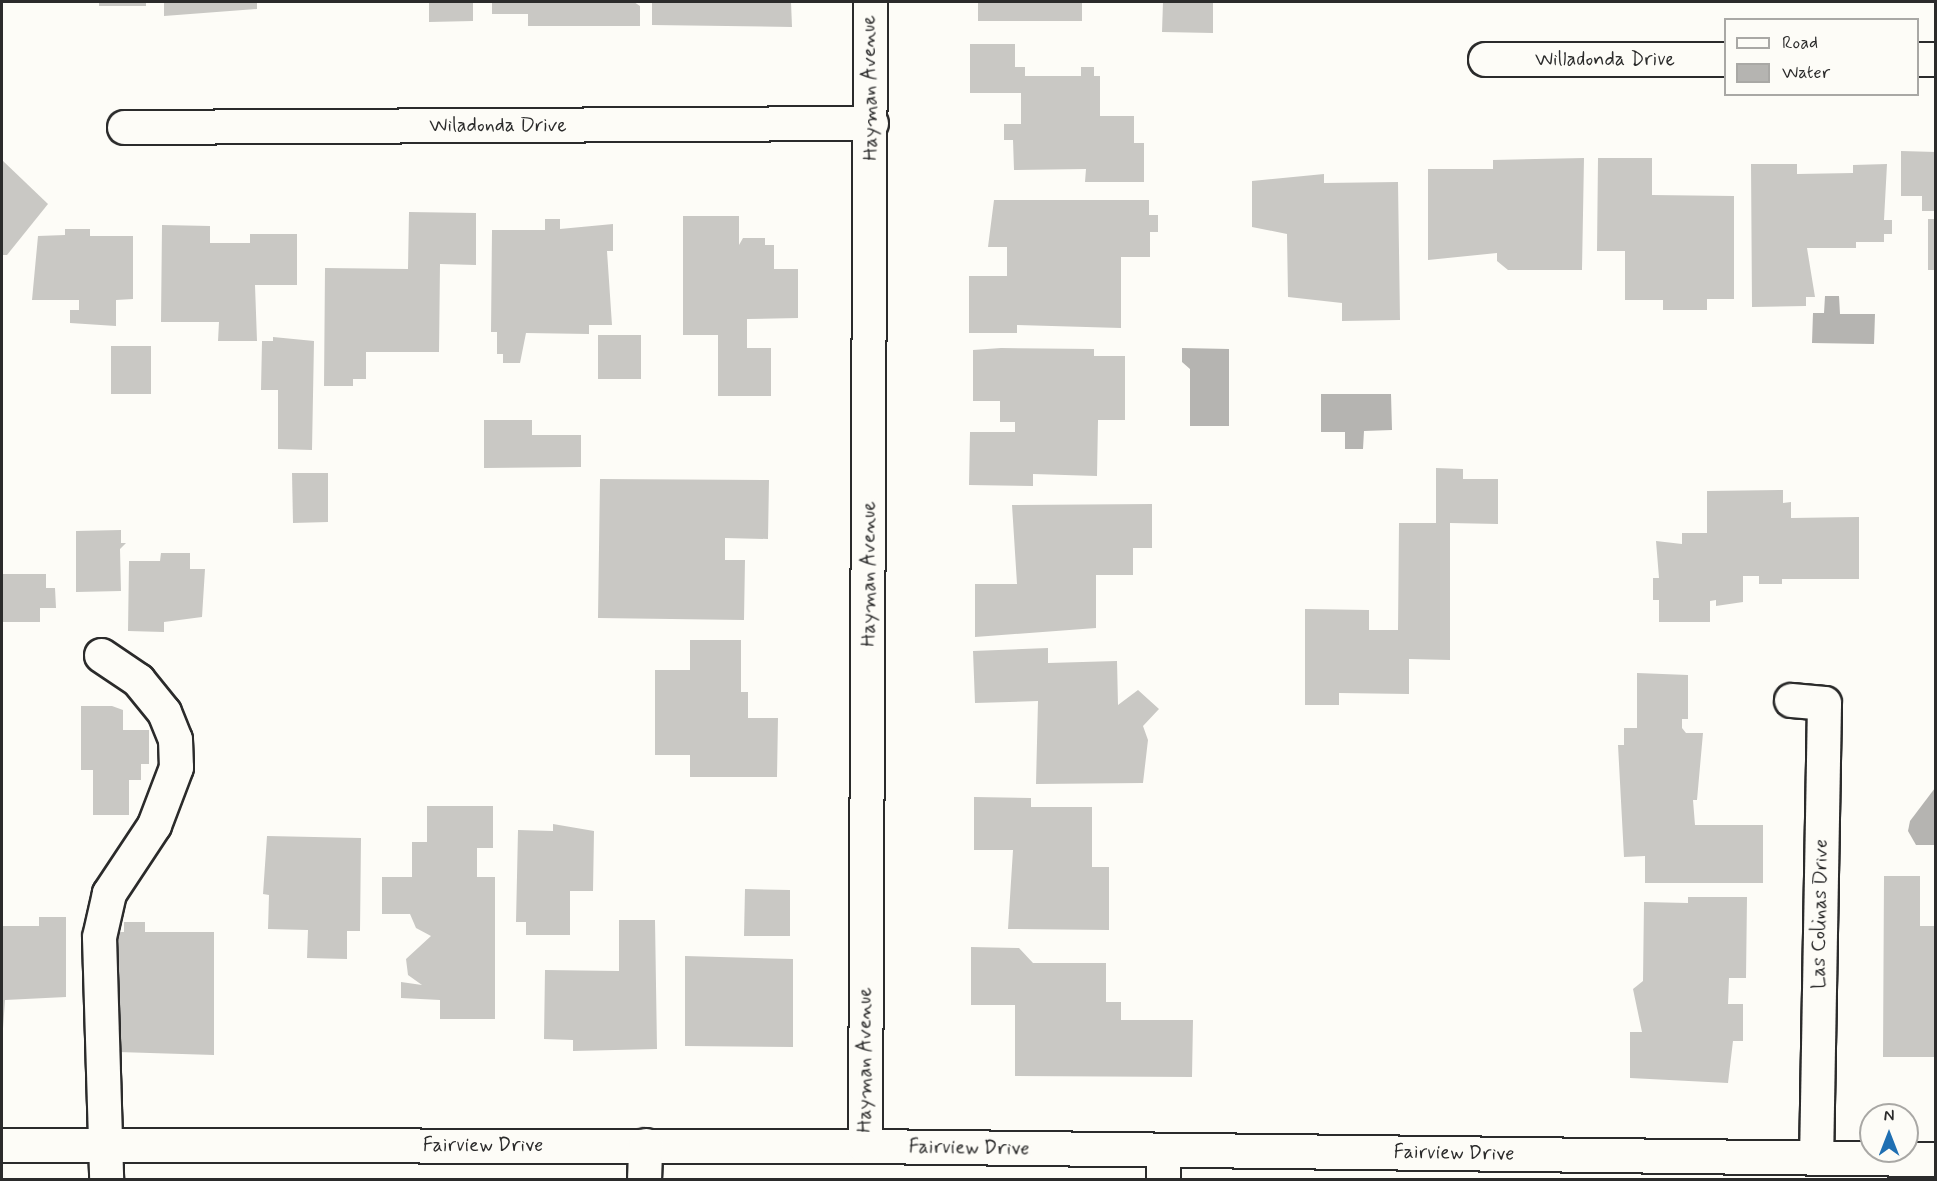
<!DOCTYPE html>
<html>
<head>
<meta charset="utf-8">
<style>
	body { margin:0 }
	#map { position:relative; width:1937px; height:1181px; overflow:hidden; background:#fdfcf7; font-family:Mynerve,sans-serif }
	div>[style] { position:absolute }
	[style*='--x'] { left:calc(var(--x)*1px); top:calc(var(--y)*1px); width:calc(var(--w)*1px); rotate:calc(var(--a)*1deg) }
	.water>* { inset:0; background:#b5b4b1 }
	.building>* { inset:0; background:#c9c8c4 }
	.roads { filter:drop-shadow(2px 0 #2b2b2b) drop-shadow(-2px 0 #2b2b2b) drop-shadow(0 2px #2b2b2b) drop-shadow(0 -2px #2b2b2b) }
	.minor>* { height:33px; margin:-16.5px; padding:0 16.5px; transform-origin:16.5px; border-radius:16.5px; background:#fdfcf7 }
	span { translate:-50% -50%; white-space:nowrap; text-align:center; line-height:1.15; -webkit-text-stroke:5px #fdfcf7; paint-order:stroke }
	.street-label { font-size:20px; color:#2b2b2b }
	.frame { position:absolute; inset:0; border:3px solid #2b2b2b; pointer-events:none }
	.legend { position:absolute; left:1724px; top:18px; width:195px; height:78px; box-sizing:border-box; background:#fdfcf7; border:2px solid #a9a8a5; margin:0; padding:8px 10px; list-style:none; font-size:18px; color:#2b2b2b }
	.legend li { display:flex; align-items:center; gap:12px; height:30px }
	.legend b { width:30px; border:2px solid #a9a8a5 }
	.north { position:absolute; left:1859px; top:1103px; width:60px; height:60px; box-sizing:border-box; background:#fdfcf7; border:2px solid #a9a8a5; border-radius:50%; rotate:0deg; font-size:16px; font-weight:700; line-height:24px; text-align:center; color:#2b2b2b }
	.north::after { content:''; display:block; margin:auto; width:21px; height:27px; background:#1f6fb2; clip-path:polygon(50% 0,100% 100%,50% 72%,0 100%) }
</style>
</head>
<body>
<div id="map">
	<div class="water">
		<div style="clip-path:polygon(1825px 296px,1839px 296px,1840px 314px,1875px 314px,1874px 344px,1812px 343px,1813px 313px,1824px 313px)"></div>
		<div style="clip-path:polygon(1182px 348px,1229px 349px,1229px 426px,1190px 426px,1190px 369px,1182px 362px)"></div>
		<div style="clip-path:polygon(1321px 394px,1391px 394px,1392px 430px,1364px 431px,1363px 449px,1345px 449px,1345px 432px,1321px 432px)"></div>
		<div style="clip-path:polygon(1935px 788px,1935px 845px,1916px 845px,1908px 831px,1910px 821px)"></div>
	</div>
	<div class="building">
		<div style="clip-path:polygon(99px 2px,146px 2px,146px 6px,99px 6px)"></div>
		<div style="clip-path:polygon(164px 2px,257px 2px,257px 9px,164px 16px)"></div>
		<div style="clip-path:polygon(429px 2px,473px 2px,473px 21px,429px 22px)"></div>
		<div style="clip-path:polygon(492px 2px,634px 2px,640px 6px,640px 26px,528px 26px,528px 14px,492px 14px)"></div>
		<div style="clip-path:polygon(652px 2px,791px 2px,792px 27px,652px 25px)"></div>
		<div style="clip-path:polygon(978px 2px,1082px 2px,1082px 21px,978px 21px)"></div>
		<div style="clip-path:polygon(1163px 2px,1213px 2px,1213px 33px,1162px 32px)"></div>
		<div style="clip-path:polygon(970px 44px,1015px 44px,1015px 67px,1025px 67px,1025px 76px,1081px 76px,1081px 67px,1094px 67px,1094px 76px,1100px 76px,1100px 116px,1134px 116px,1134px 143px,1144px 143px,1144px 182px,1085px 182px,1086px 169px,1014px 170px,1013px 140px,1004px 140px,1004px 124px,1021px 124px,1021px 93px,970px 93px)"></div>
		<div style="clip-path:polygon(1901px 151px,1936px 152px,1936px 211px,1922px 211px,1922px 196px,1901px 196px)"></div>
		<div style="clip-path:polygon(1584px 158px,1582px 270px,1508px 270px,1497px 261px,1497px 253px,1428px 260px,1428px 169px,1493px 169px,1493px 160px)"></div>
		<div style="clip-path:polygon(1598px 158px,1652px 158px,1652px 195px,1734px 196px,1734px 299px,1707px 299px,1707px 310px,1663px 310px,1663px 300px,1625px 300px,1625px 251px,1597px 251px)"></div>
		<div style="clip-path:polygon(2px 160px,48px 204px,7px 255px,2px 255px)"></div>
		<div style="clip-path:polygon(1751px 164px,1797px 164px,1797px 174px,1853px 173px,1853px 165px,1887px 164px,1884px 220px,1892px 220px,1892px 234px,1884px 234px,1884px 242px,1856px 242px,1856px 248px,1807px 248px,1815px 297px,1806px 297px,1806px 306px,1752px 307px)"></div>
		<div style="clip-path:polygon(1324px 174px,1324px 183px,1398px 182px,1400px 320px,1342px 321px,1342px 303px,1288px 297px,1287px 234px,1252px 227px,1252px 181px)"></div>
		<div style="clip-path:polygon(994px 200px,1149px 200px,1149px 215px,1158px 215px,1158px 232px,1150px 232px,1150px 257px,1121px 257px,1121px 328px,1017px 325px,1017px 333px,969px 333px,969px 276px,1007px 276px,1007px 247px,988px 247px)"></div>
		<div style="clip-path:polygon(409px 212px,476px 213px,476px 265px,440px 264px,439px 352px,366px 352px,366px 379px,353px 379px,353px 386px,324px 386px,325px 268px,408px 269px)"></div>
		<div style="clip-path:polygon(683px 216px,739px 216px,739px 245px,743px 238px,765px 238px,765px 245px,774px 245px,774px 269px,798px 269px,798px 318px,747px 319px,747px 348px,771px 348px,771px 396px,718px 396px,718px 335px,683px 335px)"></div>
		<div style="clip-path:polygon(545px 219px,560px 219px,560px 229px,613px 224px,613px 251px,607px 251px,612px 325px,589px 325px,589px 334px,526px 333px,520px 363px,503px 363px,503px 354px,497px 354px,497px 332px,491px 332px,492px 230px,545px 230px)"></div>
		<div style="clip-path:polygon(1928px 219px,1936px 219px,1936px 270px,1928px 270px)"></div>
		<div style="clip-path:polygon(162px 225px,210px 226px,210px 243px,250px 243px,250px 234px,297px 234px,297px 285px,255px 285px,257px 341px,218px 341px,219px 322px,161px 322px)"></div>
		<div style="clip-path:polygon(65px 229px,90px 229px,90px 236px,133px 236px,133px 299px,116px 300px,116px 326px,70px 323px,70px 310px,79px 310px,79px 300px,32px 300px,38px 236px,65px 235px)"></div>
		<div style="clip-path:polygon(598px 335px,641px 335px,641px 379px,598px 379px)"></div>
		<div style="clip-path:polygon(273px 337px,314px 341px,312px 450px,278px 449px,278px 390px,261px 390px,262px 341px,273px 341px)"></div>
		<div style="clip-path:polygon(111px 346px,151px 346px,151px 394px,111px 394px)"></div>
		<div style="clip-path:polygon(1001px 348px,1094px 349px,1094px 356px,1125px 356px,1125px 420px,1098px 420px,1097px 476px,1033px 474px,1033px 486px,969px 485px,970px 432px,1015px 432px,1015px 422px,1000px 422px,1000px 401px,973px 401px,973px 350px)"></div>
		<div style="clip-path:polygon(484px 420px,532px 420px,532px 435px,581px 435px,581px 467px,484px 468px)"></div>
		<div style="clip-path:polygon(1436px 468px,1463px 469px,1463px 479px,1498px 479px,1498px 524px,1450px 523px,1450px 660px,1409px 659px,1409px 694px,1339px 693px,1339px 705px,1305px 705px,1305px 609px,1369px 610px,1369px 630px,1398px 630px,1399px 523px,1436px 523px)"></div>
		<div style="clip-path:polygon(292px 473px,328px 473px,328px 522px,293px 523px)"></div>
		<div style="clip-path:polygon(600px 479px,769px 480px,768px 539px,725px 538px,725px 560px,745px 560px,744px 620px,598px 618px)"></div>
		<div style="clip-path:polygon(1783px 490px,1783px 503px,1791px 502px,1791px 518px,1859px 517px,1859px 579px,1782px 579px,1782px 584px,1759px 584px,1759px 576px,1743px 576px,1743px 602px,1716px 606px,1716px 600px,1710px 601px,1710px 622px,1659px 622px,1659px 600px,1653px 600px,1653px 578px,1659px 578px,1656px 541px,1682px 544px,1682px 533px,1707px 533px,1707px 491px)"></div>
		<div style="clip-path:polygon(1152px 504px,1152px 548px,1133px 548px,1133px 575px,1096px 575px,1096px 628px,975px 637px,975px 584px,1017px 584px,1012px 505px)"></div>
		<div style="clip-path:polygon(121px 530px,121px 543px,126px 543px,120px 549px,121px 591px,76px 592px,76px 531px)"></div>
		<div style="clip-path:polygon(161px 553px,190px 553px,190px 569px,205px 569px,202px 617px,164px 622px,164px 632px,128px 631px,129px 561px,160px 561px)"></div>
		<div style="clip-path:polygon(2px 574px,46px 574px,46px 588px,55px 588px,56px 608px,40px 608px,40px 622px,2px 622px)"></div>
		<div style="clip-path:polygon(690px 640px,741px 640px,741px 692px,748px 692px,748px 718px,778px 718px,777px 777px,690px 777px,690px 755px,655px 755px,655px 670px,690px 670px)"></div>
		<div style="clip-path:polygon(1048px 648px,1048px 663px,1117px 661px,1118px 705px,1138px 690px,1159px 709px,1143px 726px,1148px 740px,1143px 783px,1036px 784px,1038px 701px,975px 703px,973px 651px)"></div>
		<div style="clip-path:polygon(1637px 673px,1688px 675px,1688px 719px,1682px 719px,1682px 728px,1686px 733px,1703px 733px,1697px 800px,1693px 800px,1695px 825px,1763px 825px,1763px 883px,1645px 883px,1645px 856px,1624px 857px,1618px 745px,1624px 745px,1624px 728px,1637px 728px)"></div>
		<div style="clip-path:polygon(81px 706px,112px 706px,123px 710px,123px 730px,149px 730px,149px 764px,141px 764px,141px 780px,129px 780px,129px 815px,93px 815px,93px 770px,81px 770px)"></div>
		<div style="clip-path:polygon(974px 797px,1031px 798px,1031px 807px,1092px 807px,1092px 867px,1109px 867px,1109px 930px,1008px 929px,1013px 850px,974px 850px)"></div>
		<div style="clip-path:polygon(427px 806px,493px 806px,493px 848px,477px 848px,477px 877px,495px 877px,495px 1019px,440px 1019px,440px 1000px,401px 998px,401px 982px,422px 985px,408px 975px,406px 959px,431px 936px,416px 928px,410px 914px,382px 914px,382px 877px,412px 877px,412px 842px,427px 842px)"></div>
		<div style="clip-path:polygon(553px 824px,594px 831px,593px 891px,570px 891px,570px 935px,526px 935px,526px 922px,516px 922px,518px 830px,553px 831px)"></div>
		<div style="clip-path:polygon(267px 836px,361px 838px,360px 931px,347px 931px,347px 959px,307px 958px,308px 930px,268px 929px,269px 895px,263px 894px)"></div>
		<div style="clip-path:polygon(1884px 876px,1920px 876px,1920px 926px,1936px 926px,1936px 1057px,1883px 1057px)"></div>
		<div style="clip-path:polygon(745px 889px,790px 890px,790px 936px,744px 936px)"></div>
		<div style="clip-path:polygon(1688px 897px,1747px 897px,1746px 978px,1729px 978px,1728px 1004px,1743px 1004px,1743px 1041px,1733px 1041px,1728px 1083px,1630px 1078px,1630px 1032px,1642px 1032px,1633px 989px,1643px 981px,1644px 902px,1688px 903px)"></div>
		<div style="clip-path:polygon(39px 917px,66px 917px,66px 997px,5px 1000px,2px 1043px,2px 926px,39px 926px)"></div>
		<div style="clip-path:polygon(619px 920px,655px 920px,657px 1049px,573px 1051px,573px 1040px,544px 1039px,545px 970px,619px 971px)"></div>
		<div style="clip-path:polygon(124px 922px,145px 922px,145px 932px,214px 932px,214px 1055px,118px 1052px,117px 932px,124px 932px)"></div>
		<div style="clip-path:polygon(971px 947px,1019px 948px,1033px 963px,1106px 963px,1106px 1002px,1121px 1002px,1121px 1020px,1193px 1020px,1192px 1077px,1015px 1076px,1015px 1005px,971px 1005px)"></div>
		<div style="clip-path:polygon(685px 956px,793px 959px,793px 1047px,685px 1046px)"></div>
	</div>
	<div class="roads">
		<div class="minor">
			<div style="--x:1485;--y:59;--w:241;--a:0"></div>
			<div style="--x:1918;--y:59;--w:18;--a:0"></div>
			<div style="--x:124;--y:127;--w:747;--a:-0.31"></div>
			<div style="--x:101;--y:655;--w:45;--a:34"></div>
			<div style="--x:138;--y:680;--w:41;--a:50.9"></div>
			<div style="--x:164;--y:712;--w:29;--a:68"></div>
			<div style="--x:175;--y:739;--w:28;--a:88"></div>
			<div style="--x:176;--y:767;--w:62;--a:110.8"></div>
			<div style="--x:154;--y:825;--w:82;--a:123.5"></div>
			<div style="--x:109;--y:893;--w:45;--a:102.8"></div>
			<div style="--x:99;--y:937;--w:243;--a:88.3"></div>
			<div style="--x:1791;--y:700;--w:33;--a:5"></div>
			<div style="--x:1824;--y:703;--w:454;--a:91"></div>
			<div style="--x:2;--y:1145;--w:863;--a:0.07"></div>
			<div style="--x:865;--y:1146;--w:1071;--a:0.7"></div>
			<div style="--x:865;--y:1146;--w:1144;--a:-89.75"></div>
			<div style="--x:644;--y:1180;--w:35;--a:-88"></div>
			<div style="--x:1163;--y:1180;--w:30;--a:-90"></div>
		</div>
	</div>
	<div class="street-label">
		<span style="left:1605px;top:59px">Willadonda Drive</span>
		<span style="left:870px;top:88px;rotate:-91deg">Hayman Avenue</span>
		<span style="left:498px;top:125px">Wiladonda Drive</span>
		<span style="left:869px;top:574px;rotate:-90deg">Hayman Avenue</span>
		<span style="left:1820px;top:914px;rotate:-89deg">Las Colinas Drive</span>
		<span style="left:865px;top:1060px;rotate:-90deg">Hayman Avenue</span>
		<span style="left:483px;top:1145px">Fairview Drive</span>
		<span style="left:969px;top:1148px;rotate:1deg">Fairview Drive</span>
		<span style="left:1454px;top:1153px;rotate:1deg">Fairview Drive</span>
	</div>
	<div class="frame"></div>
	<ul class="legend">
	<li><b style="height:8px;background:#fdfcf7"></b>Road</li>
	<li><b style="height:16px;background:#b5b4b1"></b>Water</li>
	</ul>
	<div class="north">N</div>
</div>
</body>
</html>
